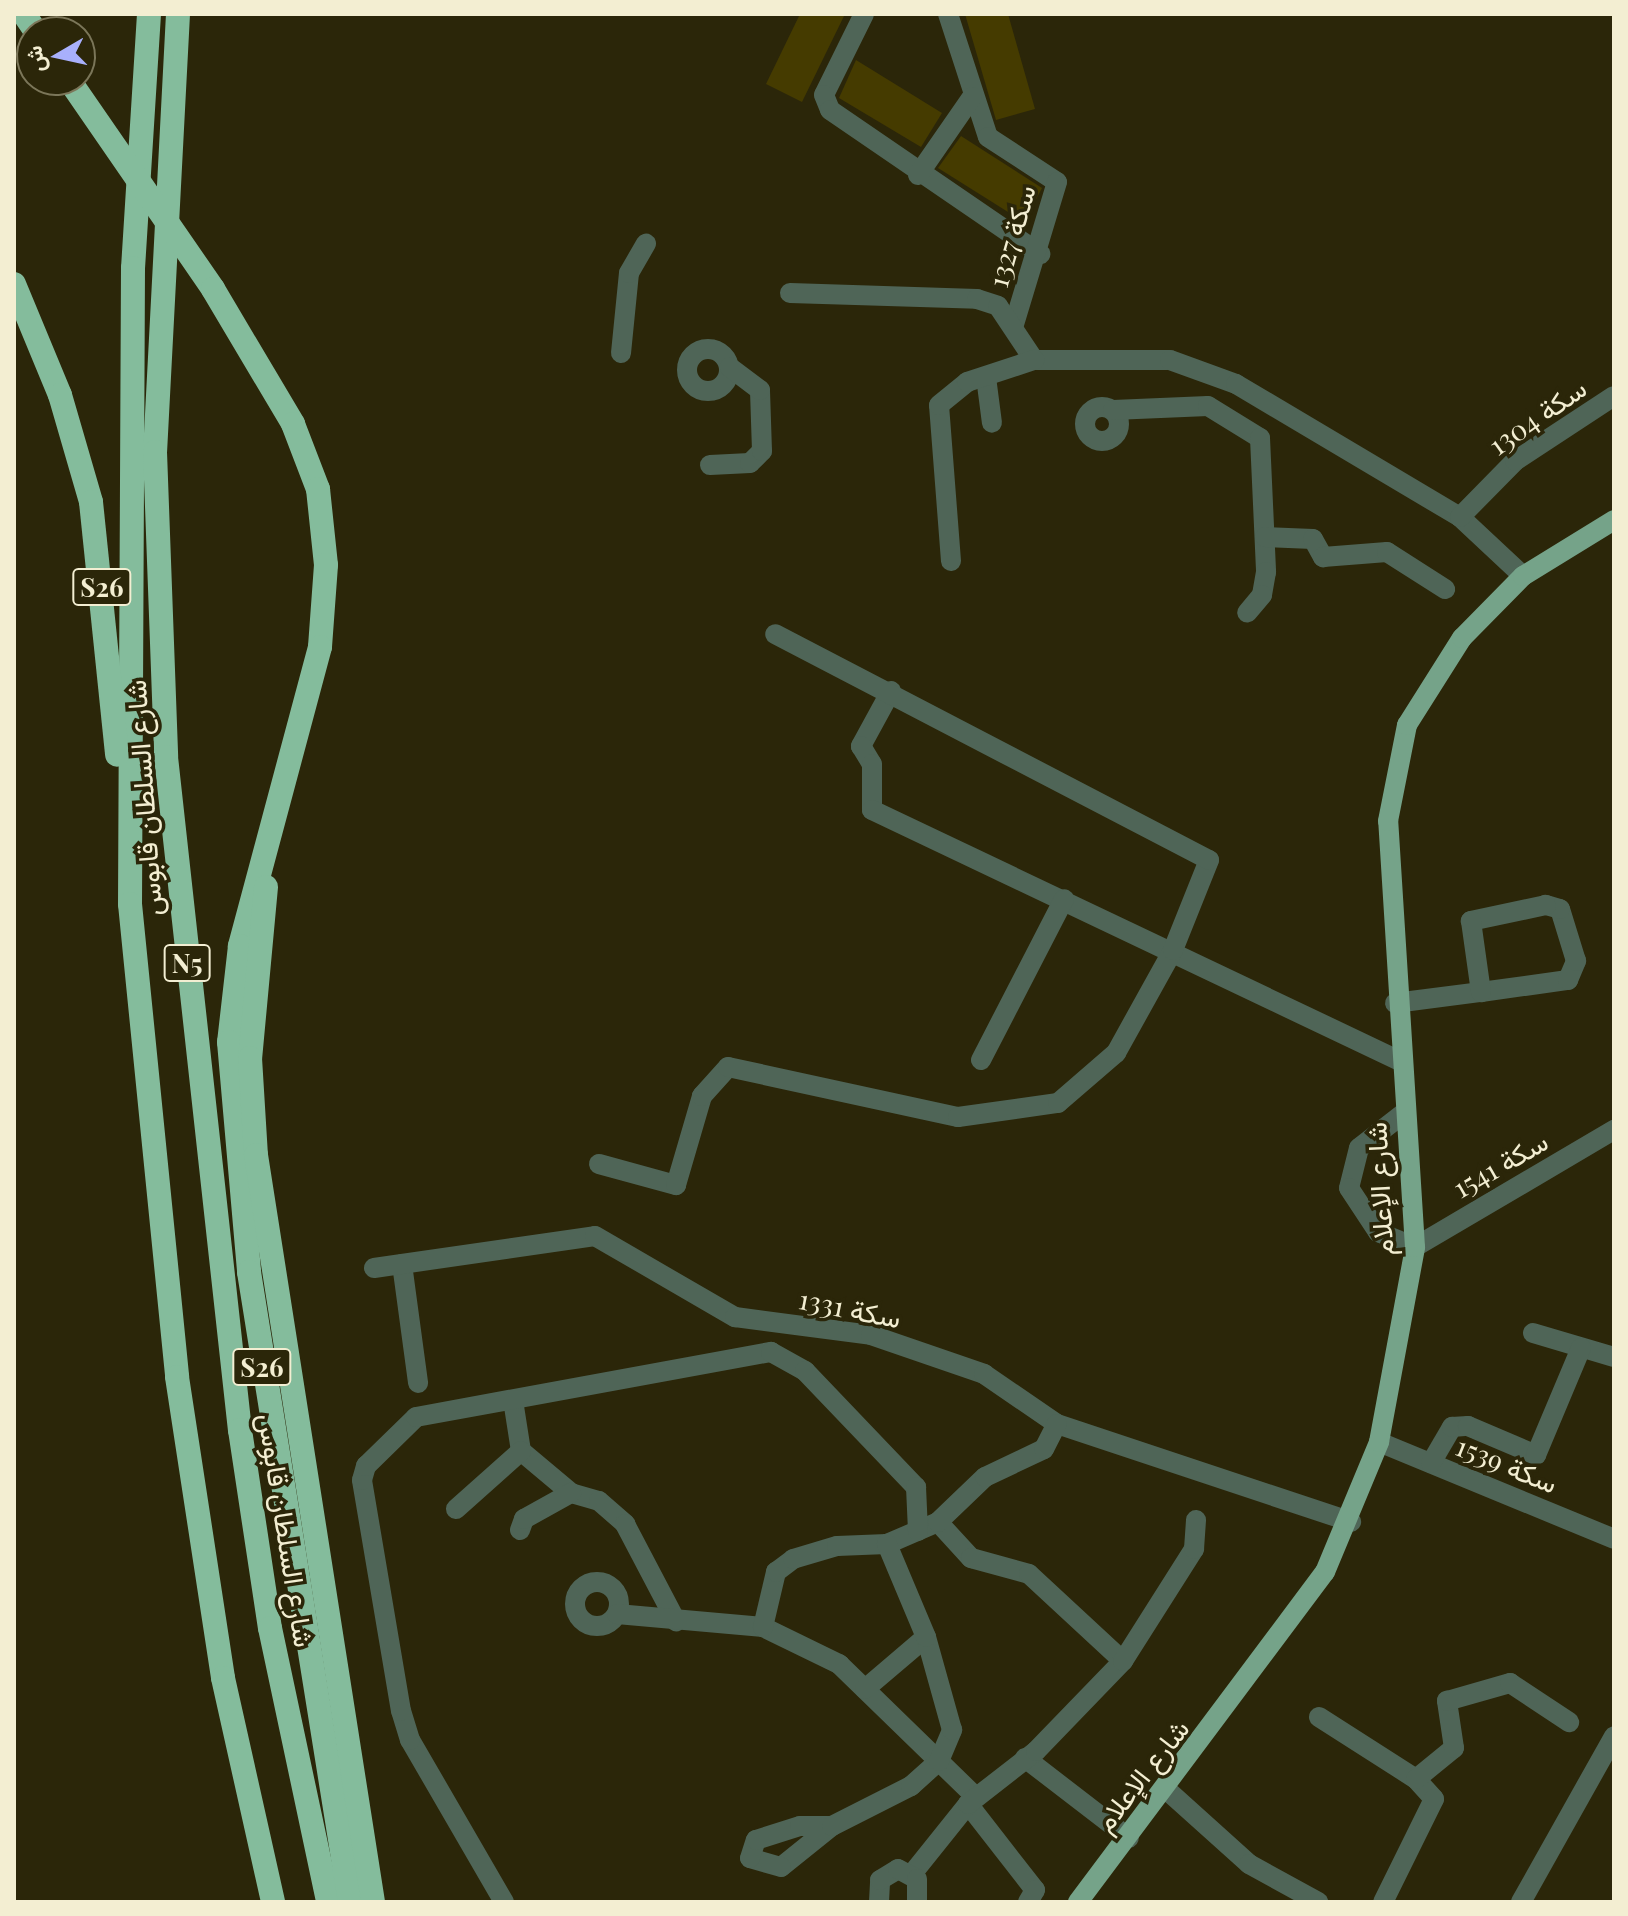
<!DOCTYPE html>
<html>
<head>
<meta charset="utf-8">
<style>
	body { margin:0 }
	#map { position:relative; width:1628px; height:1916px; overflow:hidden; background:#2b2609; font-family:"Playfair Display",Vazirmatn,serif }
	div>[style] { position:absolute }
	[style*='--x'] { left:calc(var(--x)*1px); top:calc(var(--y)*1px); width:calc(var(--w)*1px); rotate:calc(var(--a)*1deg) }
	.building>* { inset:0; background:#453b00 }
	.minor>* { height:20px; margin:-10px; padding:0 10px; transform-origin:10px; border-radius:10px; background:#4f6557 }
	.minor>.ring { margin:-10px; padding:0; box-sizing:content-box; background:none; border:20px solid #4f6557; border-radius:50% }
	.major>* { height:20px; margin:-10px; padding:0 10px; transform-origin:10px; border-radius:10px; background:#75a389 }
	.highway>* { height:24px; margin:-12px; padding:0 12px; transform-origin:12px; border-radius:12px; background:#84bc9c }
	span { translate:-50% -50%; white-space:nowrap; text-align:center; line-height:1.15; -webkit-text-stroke:7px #2b2609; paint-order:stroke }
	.shield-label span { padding:2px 6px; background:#2b2609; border:2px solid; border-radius:6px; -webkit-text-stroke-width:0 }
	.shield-label { font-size:26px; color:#f3eed2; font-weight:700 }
	.street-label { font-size:28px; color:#f3eed2 }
	.frame { position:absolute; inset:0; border:16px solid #f3eed2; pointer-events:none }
	.north { position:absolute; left:16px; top:16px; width:80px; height:80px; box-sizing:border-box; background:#2b2609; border:2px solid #7b7659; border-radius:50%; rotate:261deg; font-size:22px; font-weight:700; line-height:32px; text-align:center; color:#f3eed2 }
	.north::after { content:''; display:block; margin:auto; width:28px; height:36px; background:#a8b0fc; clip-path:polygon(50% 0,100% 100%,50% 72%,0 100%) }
</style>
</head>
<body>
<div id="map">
	<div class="building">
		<div style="clip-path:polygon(800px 14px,845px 14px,802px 102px,766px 84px)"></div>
		<div style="clip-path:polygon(965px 14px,1008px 14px,1035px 109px,996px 120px)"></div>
		<div style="clip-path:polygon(856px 60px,942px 113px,921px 147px,839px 98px)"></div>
		<div style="clip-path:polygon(961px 136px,1042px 188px,1024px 222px,938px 168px)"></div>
	</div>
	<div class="minor">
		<div style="--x:864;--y:14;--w:90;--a:116.3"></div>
		<div style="--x:824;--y:95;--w:16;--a:68"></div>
		<div style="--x:830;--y:110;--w:255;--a:34.4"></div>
		<div style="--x:948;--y:14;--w:129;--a:72"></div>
		<div style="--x:988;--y:137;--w:82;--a:33.1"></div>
		<div style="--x:1057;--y:182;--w:148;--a:106.8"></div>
		<div style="--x:918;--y:175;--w:95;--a:-55.3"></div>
		<div style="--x:790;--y:293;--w:187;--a:1.8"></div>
		<div style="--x:977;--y:299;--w:22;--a:18"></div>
		<div style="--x:998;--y:306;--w:65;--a:56.3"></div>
		<div style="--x:1034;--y:360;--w:136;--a:0"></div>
		<div style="--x:1170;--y:360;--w:70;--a:20"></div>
		<div style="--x:1236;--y:384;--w:261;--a:30.7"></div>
		<div style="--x:1460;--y:517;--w:86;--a:43.1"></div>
		<div class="ring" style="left:687px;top:349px;width:22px;height:22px"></div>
		<div style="--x:621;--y:353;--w:80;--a:-84.3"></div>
		<div style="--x:629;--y:273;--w:34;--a:-60"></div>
		<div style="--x:986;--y:377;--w:46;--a:82.6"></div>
		<div class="ring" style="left:1085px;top:407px;width:14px;height:14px"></div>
		<div style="--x:1113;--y:410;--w:95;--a:-2.4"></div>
		<div style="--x:1208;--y:406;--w:61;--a:31.6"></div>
		<div style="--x:1260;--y:438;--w:134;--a:87.4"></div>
		<div style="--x:1266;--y:572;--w:23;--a:100"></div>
		<div style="--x:1262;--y:595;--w:23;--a:130"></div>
		<div style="--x:710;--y:465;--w:40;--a:-2.9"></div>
		<div style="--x:750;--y:463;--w:17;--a:-45"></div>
		<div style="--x:762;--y:451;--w:61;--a:-91.9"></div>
		<div style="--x:760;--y:390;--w:38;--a:-143"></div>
		<div style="--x:1460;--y:517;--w:78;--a:-45.5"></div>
		<div style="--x:1515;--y:461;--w:118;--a:-33.3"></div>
		<div style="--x:1265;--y:537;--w:48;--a:2.4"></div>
		<div style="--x:1313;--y:539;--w:21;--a:61"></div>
		<div style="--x:1323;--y:557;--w:64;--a:-4.5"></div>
		<div style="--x:1387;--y:552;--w:69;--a:32.5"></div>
		<div style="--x:951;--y:561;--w:156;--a:-94.4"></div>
		<div style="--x:939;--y:405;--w:36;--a:-39"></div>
		<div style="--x:967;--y:382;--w:71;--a:-18.2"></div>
		<div style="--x:891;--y:691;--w:63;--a:118.6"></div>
		<div style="--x:861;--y:746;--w:21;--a:59"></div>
		<div style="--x:872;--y:764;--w:46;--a:90"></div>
		<div style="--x:872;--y:810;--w:585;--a:25.43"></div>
		<div style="--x:1395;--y:1003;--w:87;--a:-7.3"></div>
		<div style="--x:1481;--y:992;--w:88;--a:-7.9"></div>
		<div style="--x:1568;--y:980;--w:21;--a:-67"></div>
		<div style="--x:1576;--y:961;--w:54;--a:-107.1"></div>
		<div style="--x:1560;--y:909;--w:15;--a:-164"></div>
		<div style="--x:1546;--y:905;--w:77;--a:168"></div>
		<div style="--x:1471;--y:921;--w:72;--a:82"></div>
		<div style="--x:981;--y:1060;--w:181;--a:-62.7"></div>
		<div style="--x:1404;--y:1113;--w:57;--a:142.1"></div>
		<div style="--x:1359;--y:1148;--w:41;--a:104"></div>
		<div style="--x:1349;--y:1188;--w:53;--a:56.6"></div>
		<div style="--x:1378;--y:1232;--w:40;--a:22"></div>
		<div style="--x:1415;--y:1247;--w:231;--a:-30.5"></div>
		<div style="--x:599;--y:1164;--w:80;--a:15.3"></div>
		<div style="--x:676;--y:1185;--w:93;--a:-73.7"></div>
		<div style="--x:702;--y:1096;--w:39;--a:-48"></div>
		<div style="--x:728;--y:1067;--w:235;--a:12.3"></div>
		<div style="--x:958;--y:1117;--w:101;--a:-8"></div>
		<div style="--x:1058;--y:1103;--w:77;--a:-40.8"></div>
		<div style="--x:1116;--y:1053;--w:118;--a:-61"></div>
		<div style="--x:1173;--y:950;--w:97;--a:-68.2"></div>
		<div style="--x:1209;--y:860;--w:489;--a:-152.5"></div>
		<div style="--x:402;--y:1264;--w:120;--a:82.3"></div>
		<div style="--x:374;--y:1268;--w:223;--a:-8.2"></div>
		<div style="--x:595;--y:1236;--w:162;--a:30.1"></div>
		<div style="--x:735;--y:1317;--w:137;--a:7.5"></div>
		<div style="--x:871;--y:1335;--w:120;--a:19"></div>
		<div style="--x:984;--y:1374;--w:88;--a:34.4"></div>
		<div style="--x:1057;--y:1424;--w:310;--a:18.4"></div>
		<div style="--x:1533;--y:1333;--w:84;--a:16.5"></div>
		<div style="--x:513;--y:1400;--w:52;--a:81.1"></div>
		<div style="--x:521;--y:1451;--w:65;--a:40"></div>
		<div style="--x:571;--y:1493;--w:29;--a:16"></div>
		<div style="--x:599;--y:1501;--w:35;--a:41"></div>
		<div style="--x:625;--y:1524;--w:110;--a:62.3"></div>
		<div style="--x:1379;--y:1442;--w:254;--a:22.4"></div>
		<div style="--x:1431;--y:1463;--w:42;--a:-59.7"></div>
		<div style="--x:1452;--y:1427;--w:16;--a:-4"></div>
		<div style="--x:1468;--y:1426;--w:74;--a:23.1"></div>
		<div style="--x:1536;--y:1455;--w:116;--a:-67.2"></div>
		<div style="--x:456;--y:1509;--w:87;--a:-41.7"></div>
		<div style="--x:938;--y:1522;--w:49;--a:47.5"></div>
		<div style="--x:971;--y:1558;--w:60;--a:15.4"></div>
		<div style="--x:1029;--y:1574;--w:128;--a:42.8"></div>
		<div style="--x:520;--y:1530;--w:12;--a:-70"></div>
		<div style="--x:524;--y:1519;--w:54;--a:-29"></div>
		<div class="ring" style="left:575px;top:1582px;width:24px;height:24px"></div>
		<div style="--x:617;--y:1614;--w:147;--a:5.1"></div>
		<div style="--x:763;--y:1627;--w:85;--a:26"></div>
		<div style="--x:839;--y:1664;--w:191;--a:44.2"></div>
		<div style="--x:763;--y:1627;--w:57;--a:-76.7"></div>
		<div style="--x:776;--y:1572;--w:21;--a:-37"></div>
		<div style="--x:793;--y:1559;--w:46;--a:-16.5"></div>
		<div style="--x:837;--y:1546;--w:50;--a:-2.3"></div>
		<div style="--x:887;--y:1544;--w:56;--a:-23.3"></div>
		<div style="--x:938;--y:1522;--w:65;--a:-43.8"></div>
		<div style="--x:985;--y:1477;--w:65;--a:-25.4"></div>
		<div style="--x:1044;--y:1449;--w:28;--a:-63"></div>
		<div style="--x:865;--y:1689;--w:80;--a:-40.4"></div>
		<div style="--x:1319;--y:1717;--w:115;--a:32.6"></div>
		<div style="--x:1416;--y:1779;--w:27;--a:48"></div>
		<div style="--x:1434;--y:1799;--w:115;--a:116.3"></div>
		<div style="--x:1025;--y:1758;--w:131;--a:37.6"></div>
		<div style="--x:1416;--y:1779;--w:49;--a:-39.2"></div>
		<div style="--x:1454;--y:1748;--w:48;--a:-98.5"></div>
		<div style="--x:1447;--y:1701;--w:66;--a:-15.9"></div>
		<div style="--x:1510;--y:1683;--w:71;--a:33.5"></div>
		<div style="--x:1168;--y:1791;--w:109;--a:42"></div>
		<div style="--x:1249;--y:1864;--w:79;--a:28.8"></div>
		<div style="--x:968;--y:1804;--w:109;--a:52.1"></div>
		<div style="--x:1035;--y:1890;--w:14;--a:120"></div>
		<div style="--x:832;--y:1826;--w:65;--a:141.2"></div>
		<div style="--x:781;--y:1867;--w:32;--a:-164"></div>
		<div style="--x:750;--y:1858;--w:19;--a:-72"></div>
		<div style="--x:756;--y:1840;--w:46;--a:-17.7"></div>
		<div style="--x:800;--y:1826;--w:32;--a:0"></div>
		<div style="--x:832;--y:1826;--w:89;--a:-26.9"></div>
		<div style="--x:911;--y:1786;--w:38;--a:-42"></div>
		<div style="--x:939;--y:1761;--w:34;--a:-67"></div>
		<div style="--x:952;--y:1730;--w:97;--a:-105.6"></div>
		<div style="--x:926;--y:1637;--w:101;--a:-112.8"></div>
		<div style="--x:912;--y:1874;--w:90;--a:-51.3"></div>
		<div style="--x:968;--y:1804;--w:86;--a:-37.9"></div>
		<div style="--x:1036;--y:1751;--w:125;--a:-46"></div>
		<div style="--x:1123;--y:1661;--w:133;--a:-57.6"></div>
		<div style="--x:1194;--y:1549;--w:29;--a:-86"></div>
		<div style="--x:504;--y:1902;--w:187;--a:-120.1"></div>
		<div style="--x:410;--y:1740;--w:30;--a:-107"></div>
		<div style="--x:401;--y:1711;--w:234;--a:-99.6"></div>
		<div style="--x:362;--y:1480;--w:15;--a:-74"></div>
		<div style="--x:366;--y:1466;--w:70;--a:-44.4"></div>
		<div style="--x:416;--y:1417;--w:361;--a:-10.4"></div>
		<div style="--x:771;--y:1352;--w:39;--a:29"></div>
		<div style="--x:805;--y:1371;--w:161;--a:46.3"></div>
		<div style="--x:916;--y:1487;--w:44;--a:87.4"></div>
		<div style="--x:879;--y:1902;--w:22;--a:-87"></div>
		<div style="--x:880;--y:1880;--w:21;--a:-31"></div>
		<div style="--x:898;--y:1869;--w:21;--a:28"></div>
		<div style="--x:917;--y:1879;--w:23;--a:90"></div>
		<div style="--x:1521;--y:1902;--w:190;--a:-60.7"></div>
	</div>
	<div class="major">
		<div style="--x:1078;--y:1902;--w:412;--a:-53.2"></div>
		<div style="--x:1325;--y:1572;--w:141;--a:-67.4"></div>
		<div style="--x:1379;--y:1442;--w:198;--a:-79.5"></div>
		<div style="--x:1415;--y:1247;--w:427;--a:-93.6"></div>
		<div style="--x:1388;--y:821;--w:98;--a:-78.8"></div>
		<div style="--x:1407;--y:725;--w:103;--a:-57.7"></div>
		<div style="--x:1462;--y:638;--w:87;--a:-45.5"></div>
		<div style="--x:1523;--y:576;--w:107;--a:-31.6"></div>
	</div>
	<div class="highway">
		<div style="--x:24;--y:14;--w:22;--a:56"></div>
		<div style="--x:149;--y:14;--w:255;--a:93.6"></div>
		<div style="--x:133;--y:268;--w:636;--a:90.27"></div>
		<div style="--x:130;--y:904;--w:475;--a:84.3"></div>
		<div style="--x:177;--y:1377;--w:304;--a:81.3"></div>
		<div style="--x:223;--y:1678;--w:230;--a:77.4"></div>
		<div style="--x:178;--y:14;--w:439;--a:93"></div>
		<div style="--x:155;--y:452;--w:305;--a:87.9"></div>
		<div style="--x:166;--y:757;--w:677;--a:83.73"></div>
		<div style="--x:240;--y:1430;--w:200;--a:81.4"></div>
		<div style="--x:270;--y:1628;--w:280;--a:78"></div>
		<div style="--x:69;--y:80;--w:254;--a:55.4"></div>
		<div style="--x:213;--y:289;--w:157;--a:59.3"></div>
		<div style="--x:293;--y:424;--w:70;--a:69"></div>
		<div style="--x:318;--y:489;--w:76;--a:84"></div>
		<div style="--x:326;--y:565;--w:82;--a:94.2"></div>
		<div style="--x:320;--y:647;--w:310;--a:105"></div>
		<div style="--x:240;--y:946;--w:97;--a:96.5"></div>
		<div style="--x:229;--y:1042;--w:231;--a:85"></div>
		<div style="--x:249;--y:1272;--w:638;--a:80.89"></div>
		<div style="--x:14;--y:284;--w:120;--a:67.5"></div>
		<div style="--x:60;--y:395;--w:111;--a:73.8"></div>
		<div style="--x:91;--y:502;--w:254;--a:84.1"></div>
		<div style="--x:266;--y:887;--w:172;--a:95.3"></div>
		<div style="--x:250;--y:1058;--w:97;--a:86.5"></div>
		<div style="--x:256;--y:1155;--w:756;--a:81.1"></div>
	</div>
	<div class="shield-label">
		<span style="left:102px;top:587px">S26</span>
		<span style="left:187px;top:963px">N5</span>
		<span style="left:262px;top:1367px">S26</span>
	</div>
	<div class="street-label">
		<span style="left:1011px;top:236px;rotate:-74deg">سكة 1327</span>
		<span style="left:1537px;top:416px;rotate:-35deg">سكة 1304</span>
		<span style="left:143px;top:798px;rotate:-94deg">شارع السلطان قابوس</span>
		<span style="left:1500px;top:1164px;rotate:-30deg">سكة 1541</span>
		<span style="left:1379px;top:1189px;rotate:-93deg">شارع الإعلام</span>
		<span style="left:850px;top:1308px;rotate:11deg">سكة 1331</span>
		<span style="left:1507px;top:1464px;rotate:22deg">سكة 1539</span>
		<span style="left:287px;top:1530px;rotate:81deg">شارع السلطان قابوس</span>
		<span style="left:1141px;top:1775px;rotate:-52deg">شارع الإعلام</span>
	</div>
	<div class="frame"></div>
	<div class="north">ش</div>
</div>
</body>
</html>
